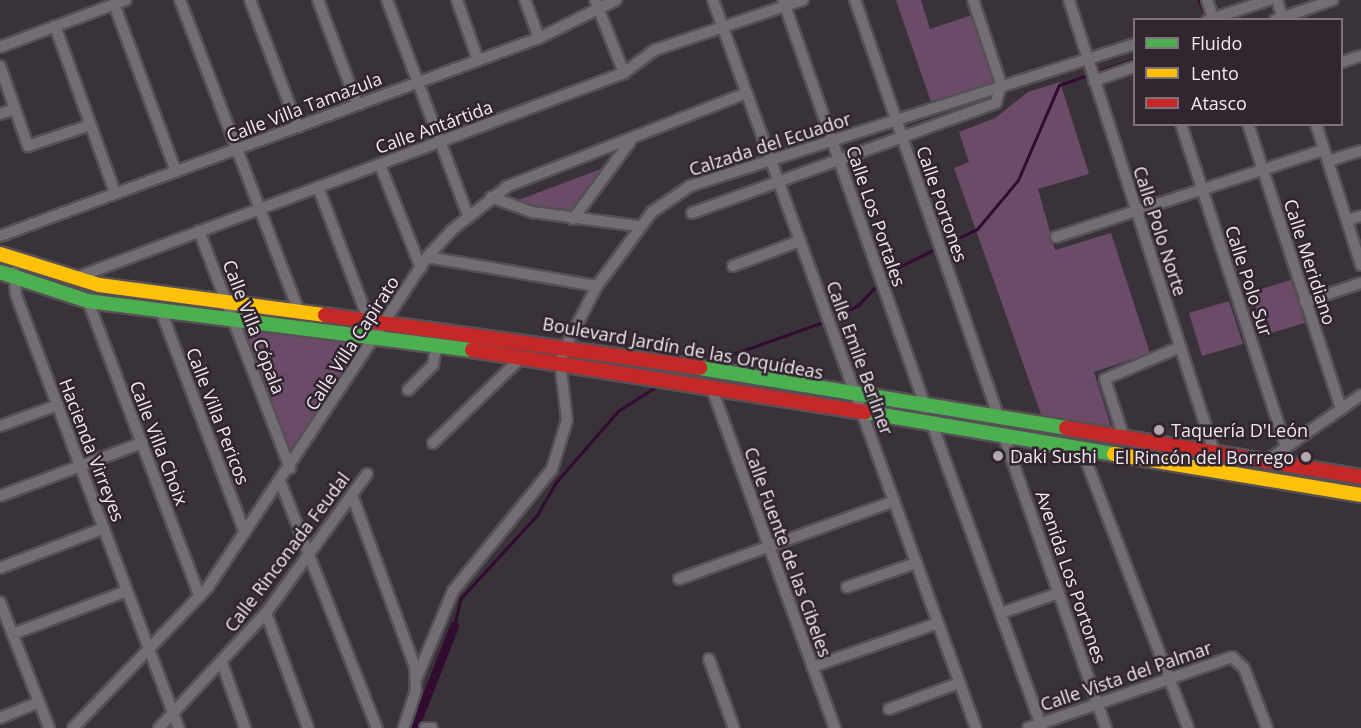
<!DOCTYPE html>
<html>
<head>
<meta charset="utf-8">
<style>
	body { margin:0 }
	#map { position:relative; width:1361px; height:728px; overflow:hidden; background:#393238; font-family:"Open Sans",sans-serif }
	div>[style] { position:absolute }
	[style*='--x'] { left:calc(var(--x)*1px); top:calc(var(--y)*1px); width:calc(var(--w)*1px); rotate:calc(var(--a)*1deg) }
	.green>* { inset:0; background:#6c4b69 }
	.stream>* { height:3px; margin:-1.5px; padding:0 1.5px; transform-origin:1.5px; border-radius:1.5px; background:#320b31 }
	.canal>* { height:9px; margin:-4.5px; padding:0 4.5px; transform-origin:4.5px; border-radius:4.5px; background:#320b31 }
	.roads { filter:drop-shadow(2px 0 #565056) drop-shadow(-2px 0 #565056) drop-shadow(0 2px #565056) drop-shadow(0 -2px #565056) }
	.street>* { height:10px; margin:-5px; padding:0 5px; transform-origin:5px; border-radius:5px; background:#736e73 }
	.fast>* { height:14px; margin:-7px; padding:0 7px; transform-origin:7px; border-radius:7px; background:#4caf50 }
	.slow>* { height:14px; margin:-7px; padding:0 7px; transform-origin:7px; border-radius:7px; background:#ffc107 }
	.jam>* { height:14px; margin:-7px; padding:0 7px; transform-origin:7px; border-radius:7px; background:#c62828 }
	.dots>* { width:16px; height:16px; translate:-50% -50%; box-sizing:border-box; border:3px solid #312530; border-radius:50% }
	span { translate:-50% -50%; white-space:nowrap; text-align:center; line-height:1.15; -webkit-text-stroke:5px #312530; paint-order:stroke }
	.street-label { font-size:18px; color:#f1e8f0 }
	.poi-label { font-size:18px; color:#f1e8f0 }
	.left { translate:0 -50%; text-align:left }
	.right { translate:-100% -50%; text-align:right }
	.legend { position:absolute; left:1133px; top:18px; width:210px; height:108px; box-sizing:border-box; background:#312530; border:2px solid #7e737d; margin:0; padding:8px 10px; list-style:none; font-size:18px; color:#f1e8f0 }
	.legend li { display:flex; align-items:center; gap:12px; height:30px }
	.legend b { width:30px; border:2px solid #7e737d }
</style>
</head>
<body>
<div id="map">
	<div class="green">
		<div style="clip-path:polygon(896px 0,921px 0,930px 29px,975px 14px,996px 82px,931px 102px)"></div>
		<div style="clip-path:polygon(1060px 82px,1089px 174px,1038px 189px,1055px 250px,1111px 233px,1150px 353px,1094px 372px,1112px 430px,1042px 417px,954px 168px,969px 162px,959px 132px,995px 118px,1028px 92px)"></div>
		<div style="clip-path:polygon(614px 164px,570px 224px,508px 204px)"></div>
		<div style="clip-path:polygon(1291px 280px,1305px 323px,1264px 335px,1251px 292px)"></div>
		<div style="clip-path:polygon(1229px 301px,1243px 344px,1202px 356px,1189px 313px)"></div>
		<div style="clip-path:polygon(242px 329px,370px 345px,291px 462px)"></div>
	</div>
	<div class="stream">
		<div style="--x:1199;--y:0;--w:17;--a:69"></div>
		<div style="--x:943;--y:245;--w:38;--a:-25"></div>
		<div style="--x:977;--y:229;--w:64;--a:-50.1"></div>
		<div style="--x:1018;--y:180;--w:103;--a:-66.7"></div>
		<div style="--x:1059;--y:85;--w:79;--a:-19.1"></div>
		<div style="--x:832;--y:319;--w:30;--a:-28"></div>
		<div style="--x:858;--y:305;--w:47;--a:-45.9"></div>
		<div style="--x:891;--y:271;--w:51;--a:-26.6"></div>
		<div style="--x:707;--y:363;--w:126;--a:-19.4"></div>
		<div style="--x:454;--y:626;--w:28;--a:-77"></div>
		<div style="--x:460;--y:599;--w:114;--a:-47.5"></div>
		<div style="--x:537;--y:515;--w:38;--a:-60"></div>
		<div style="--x:556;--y:482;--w:94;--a:-48.9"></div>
		<div style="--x:618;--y:411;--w:50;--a:-32.7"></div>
	</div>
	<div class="canal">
		<div style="--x:414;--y:728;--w:110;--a:-68.6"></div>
	</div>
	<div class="roads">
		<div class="street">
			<div style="--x:180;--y:0;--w:331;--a:69.1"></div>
			<div style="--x:250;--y:0;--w:136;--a:69.3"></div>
			<div style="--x:318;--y:0;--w:111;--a:69.4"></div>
			<div style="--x:387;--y:0;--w:231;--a:69.4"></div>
			<div style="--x:457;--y:0;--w:64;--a:70.7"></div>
			<div style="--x:525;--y:0;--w:40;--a:69.8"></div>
			<div style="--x:595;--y:0;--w:79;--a:68.3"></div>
			<div style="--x:713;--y:0;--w:774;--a:70.14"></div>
			<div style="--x:783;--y:0;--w:432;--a:70.7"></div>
			<div style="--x:855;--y:0;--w:442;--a:71"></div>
			<div style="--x:1069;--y:0;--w:478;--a:72.2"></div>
			<div style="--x:1207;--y:0;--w:21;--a:71"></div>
			<div style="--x:1277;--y:0;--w:21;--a:73"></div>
			<div style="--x:114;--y:4;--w:179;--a:69.7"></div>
			<div style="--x:1208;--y:20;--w:64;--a:-18.2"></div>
			<div style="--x:1275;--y:20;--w:61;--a:-19"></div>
			<div style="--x:55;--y:26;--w:177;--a:70.2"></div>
			<div style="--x:0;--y:47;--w:134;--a:-20.5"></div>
			<div style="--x:1342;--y:62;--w:20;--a:-18"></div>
			<div style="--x:0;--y:66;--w:85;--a:70.7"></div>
			<div style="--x:28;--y:146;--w:65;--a:-18.7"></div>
			<div style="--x:1094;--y:81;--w:42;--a:-19.3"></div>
			<div style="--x:0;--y:114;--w:16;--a:-18"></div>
			<div style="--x:1181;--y:124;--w:341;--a:72"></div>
			<div style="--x:1248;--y:124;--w:300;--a:71.9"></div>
			<div style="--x:1316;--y:124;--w:148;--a:72.3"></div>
			<div style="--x:1328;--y:161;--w:34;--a:-17"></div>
			<div style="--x:380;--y:165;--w:111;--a:68.3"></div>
			<div style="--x:318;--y:187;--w:138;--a:69.2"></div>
			<div style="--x:491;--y:197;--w:44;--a:20.1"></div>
			<div style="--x:532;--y:212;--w:107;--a:7.5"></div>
			<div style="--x:692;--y:213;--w:323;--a:-19.9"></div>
			<div style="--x:996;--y:103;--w:20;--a:-75"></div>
			<div style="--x:1001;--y:84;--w:89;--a:-108.4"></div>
			<div style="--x:573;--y:219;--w:96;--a:-53.5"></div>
			<div style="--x:1347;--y:220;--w:15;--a:-16"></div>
			<div style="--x:199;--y:231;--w:254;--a:69"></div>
			<div style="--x:0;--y:236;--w:574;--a:-20.17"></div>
			<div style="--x:539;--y:38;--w:86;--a:-26.3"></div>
			<div style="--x:1056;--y:237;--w:282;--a:-18"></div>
			<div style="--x:427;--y:257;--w:172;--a:9.7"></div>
			<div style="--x:733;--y:266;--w:72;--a:-20.5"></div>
			<div style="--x:14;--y:272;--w:23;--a:85"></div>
			<div style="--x:16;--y:295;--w:463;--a:69.4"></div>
			<div style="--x:75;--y:278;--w:586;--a:-20.48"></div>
			<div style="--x:624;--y:73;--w:39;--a:-37"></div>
			<div style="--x:655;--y:50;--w:156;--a:-18.7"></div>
			<div style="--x:88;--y:301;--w:316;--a:69.3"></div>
			<div style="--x:1305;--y:302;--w:59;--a:-18.7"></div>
			<div style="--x:161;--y:311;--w:237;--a:69.3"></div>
			<div style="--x:711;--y:386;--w:364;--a:70.1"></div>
			<div style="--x:408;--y:390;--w:35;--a:-45"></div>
			<div style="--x:433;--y:365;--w:22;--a:-80"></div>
			<div style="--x:932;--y:424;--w:323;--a:70.1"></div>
			<div style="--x:0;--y:426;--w:62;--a:-19.9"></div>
			<div style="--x:1004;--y:437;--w:308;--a:70.7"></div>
			<div style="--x:1124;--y:438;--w:62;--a:-107.9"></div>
			<div style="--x:1105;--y:379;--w:82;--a:-23.1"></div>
			<div style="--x:433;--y:443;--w:125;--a:-44"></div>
			<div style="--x:1082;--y:450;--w:298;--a:69.1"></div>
			<div style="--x:1265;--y:462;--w:117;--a:-34.9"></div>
			<div style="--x:280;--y:481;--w:265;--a:68.6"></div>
			<div style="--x:352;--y:495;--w:183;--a:69.9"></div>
			<div style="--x:415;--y:667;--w:23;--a:88"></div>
			<div style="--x:416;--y:690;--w:40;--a:108"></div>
			<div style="--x:0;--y:496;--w:152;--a:-20.5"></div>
			<div style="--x:0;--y:568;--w:111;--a:-21"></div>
			<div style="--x:679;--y:579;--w:229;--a:-19.9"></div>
			<div style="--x:847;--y:587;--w:73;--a:-19.2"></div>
			<div style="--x:0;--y:602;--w:135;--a:68.7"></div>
			<div style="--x:266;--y:613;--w:122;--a:69.9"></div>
			<div style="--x:1001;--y:613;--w:61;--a:-19"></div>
			<div style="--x:13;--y:634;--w:122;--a:-20.7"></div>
			<div style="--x:709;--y:659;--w:73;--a:70.1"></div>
			<div style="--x:222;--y:663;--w:69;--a:70.5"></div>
			<div style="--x:812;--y:667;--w:133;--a:-19.2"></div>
			<div style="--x:417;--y:677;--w:93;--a:-67.3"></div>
			<div style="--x:453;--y:591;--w:157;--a:-50.9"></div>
			<div style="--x:552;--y:469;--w:51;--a:-73"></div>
			<div style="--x:567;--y:420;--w:59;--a:-96.8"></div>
			<div style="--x:560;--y:361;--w:16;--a:-68"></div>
			<div style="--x:566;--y:346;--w:68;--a:-62.7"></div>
			<div style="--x:597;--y:286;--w:92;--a:-53.4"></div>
			<div style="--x:652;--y:212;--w:46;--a:-34.4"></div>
			<div style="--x:690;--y:186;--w:466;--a:-17.7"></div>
			<div style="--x:889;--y:709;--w:75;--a:-20.4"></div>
			<div style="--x:0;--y:718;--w:42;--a:-22.3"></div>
			<div style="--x:73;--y:728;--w:195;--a:-46.2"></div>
			<div style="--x:208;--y:587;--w:396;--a:-56.4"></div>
			<div style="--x:427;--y:257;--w:37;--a:-47"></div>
			<div style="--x:452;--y:230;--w:71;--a:-38.2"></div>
			<div style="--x:508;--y:186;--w:256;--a:-21.3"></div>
			<div style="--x:159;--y:728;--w:157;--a:-47.1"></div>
			<div style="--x:266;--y:613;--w:172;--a:-54"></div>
			<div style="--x:425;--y:728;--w:7;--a:0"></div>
			<div style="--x:1028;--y:728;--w:216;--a:-19.2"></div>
			<div style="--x:1232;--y:657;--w:16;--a:43"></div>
			<div style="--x:1244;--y:668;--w:64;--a:69"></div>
		</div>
		<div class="fast">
			<div style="--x:0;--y:272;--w:93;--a:18.2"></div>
			<div style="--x:88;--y:301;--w:387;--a:7.3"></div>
			<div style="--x:700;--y:368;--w:371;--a:9.3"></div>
			<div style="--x:865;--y:412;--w:253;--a:9.6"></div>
		</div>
		<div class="slow">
			<div style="--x:0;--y:254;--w:104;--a:17.4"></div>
			<div style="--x:99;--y:285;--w:228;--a:7.6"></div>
			<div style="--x:1114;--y:454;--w:250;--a:9.4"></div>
		</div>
		<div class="jam">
			<div style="--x:325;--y:315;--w:379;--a:8"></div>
			<div style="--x:472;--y:350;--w:398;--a:9"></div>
			<div style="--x:1066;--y:428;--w:299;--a:9.4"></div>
		</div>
	</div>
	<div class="dots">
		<div style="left:1159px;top:430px;background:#b1a8b0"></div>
		<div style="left:998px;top:456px;background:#b1a8b0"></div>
		<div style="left:1306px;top:457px;background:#b1a8b0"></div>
	</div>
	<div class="street-label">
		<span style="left:304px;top:107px;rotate:-21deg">Calle Villa Tamazula</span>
		<span style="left:434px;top:127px;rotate:-20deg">Calle Antártida</span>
		<span style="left:770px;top:144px;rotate:-18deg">Calzada del Ecuador</span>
		<span style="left:942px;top:204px;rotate:71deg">Calle Portones</span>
		<span style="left:876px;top:216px;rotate:71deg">Calle Los Portales</span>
		<span style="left:1160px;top:231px;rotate:72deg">Calle Polo Norte</span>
		<span style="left:1310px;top:262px;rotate:72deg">Calle Meridiano</span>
		<span style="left:1249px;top:281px;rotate:72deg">Calle Polo Sur</span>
		<span style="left:254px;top:327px;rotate:69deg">Calle Villa Cópala</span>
		<span style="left:352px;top:343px;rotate:-57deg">Calle Villa Capirato</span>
		<span style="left:683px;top:348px;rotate:10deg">Boulevard Jardín de las Orquídeas</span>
		<span style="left:860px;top:358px;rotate:70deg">Calle Emile Berliner</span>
		<span style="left:218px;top:416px;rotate:69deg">Calle Villa Pericos</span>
		<span style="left:159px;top:443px;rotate:69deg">Calle Villa Choix</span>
		<span style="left:92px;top:450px;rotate:69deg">Hacienda Virreyes</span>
		<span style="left:287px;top:552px;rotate:-53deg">Calle Rinconada Feudal</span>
		<span style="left:788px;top:552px;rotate:70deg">Calle Fuente de las Cibeles</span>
		<span style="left:1071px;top:577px;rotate:71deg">Avenida Los Portones</span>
		<span style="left:1126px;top:676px;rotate:-19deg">Calle Vista del Palmar</span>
	</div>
	<div class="poi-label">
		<span class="left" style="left:1171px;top:430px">Taquería D'León</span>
		<span class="left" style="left:1010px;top:456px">Daki Sushi</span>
		<span class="right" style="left:1294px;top:457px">El Rincón del Borrego</span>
	</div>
	<ul class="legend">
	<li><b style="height:8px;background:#4caf50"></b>Fluido</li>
	<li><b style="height:8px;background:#ffc107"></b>Lento</li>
	<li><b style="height:8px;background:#c62828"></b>Atasco</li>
	</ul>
</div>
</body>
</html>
